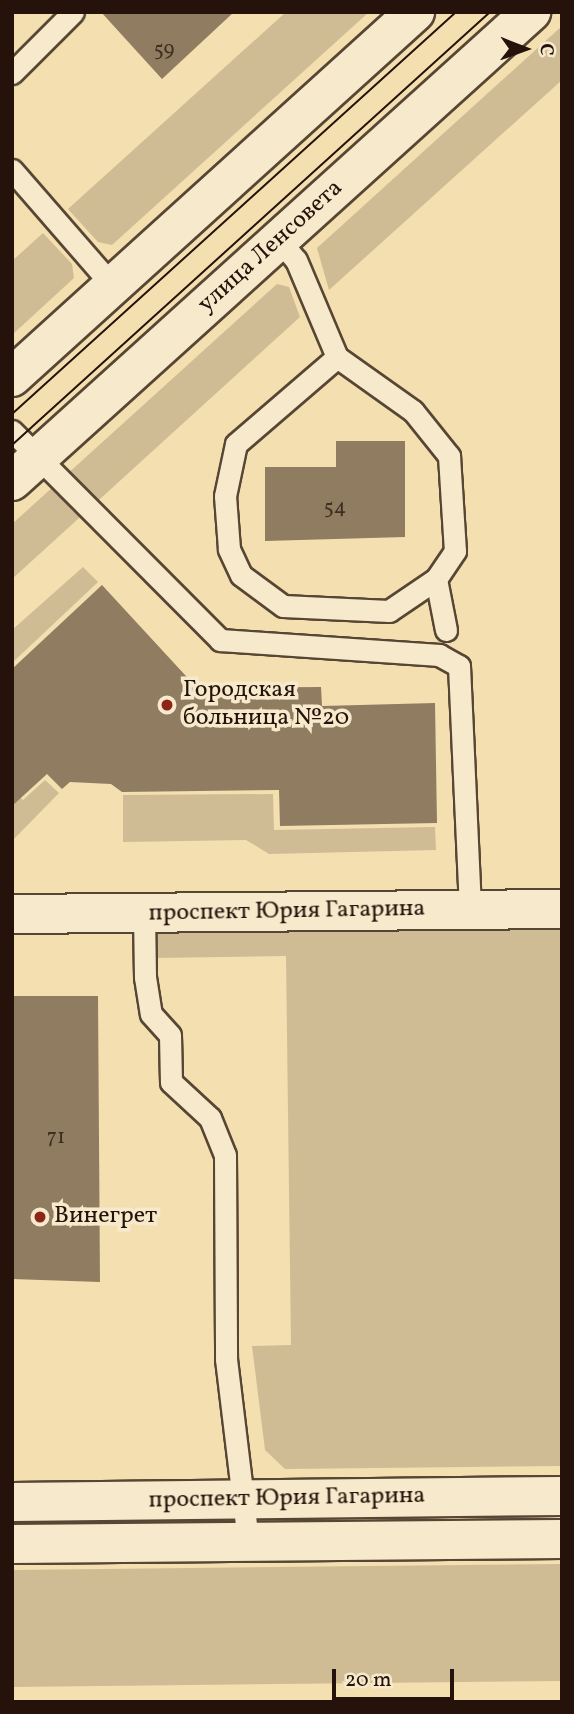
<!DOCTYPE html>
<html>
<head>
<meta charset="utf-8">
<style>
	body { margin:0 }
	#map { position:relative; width:574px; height:1714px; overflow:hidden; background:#f3dfb0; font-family:Vollkorn,serif }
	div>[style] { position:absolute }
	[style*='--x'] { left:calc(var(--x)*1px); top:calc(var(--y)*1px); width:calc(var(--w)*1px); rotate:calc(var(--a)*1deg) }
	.green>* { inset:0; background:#d0bc94 }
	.building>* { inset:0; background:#907d61 }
	.roads { filter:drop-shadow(2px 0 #584634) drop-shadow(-2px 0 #584634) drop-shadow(0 2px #584634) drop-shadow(0 -2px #584634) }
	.lane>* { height:21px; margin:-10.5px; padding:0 10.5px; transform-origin:10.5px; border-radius:10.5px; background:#f7eacc }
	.street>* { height:38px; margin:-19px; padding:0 19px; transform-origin:19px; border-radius:19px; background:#f7eacc }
	.secondary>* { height:38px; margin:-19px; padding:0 19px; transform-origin:19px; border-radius:19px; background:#f7eacc }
	.tram>* { height:2px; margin:-1px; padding:0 1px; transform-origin:1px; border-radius:1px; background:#25130b }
	.dots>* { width:19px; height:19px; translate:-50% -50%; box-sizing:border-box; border:4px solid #f7eacc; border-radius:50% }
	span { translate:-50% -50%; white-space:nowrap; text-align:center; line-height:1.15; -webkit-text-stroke:7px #f7eacc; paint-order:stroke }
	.number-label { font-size:21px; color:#402e20 }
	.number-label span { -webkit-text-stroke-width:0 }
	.street-label { font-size:24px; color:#25130b }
	.poi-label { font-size:24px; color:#25130b }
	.left { translate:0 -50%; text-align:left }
	.frame { position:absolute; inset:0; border:14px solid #25130b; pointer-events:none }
	.north { position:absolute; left:490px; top:14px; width:70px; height:70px; -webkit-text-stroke:5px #f7eacc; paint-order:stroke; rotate:91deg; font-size:19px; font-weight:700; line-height:28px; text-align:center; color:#25130b }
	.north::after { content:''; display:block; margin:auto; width:24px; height:32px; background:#25130b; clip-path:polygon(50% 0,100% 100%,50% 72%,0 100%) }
	.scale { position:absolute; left:332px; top:1669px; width:122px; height:32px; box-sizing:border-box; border:4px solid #25130b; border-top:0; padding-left:9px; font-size:21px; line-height:24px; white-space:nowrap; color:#25130b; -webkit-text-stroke:5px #f7eacc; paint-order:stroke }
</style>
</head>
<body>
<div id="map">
	<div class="green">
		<div style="clip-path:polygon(286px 12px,369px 12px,112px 245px,98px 242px,68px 209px)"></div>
		<div style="clip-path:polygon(562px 26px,562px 80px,329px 290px,317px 248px)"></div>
		<div style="clip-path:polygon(43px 233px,72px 264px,74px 278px,12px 335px,12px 261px)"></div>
		<div style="clip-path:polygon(277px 284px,289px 287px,300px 317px,12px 579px,12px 524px)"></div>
		<div style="clip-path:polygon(83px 567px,98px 582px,12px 663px,12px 630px)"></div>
		<div style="clip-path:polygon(45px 780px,59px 793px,12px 841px,12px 791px,23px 800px)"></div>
		<div style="clip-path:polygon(273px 794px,274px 830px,435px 827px,436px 850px,269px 854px,246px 840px,123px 842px,123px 795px)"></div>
		<div style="clip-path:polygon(562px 924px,562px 1466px,285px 1469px,265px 1450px,252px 1346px,291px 1345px,286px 956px,155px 958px,155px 926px)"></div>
		<div style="clip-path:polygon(562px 1564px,562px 1681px,12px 1687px,12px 1570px)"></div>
	</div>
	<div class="building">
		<div style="clip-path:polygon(101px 12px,234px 12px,162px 79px)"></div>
		<div style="clip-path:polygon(336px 441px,405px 441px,405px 537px,265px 541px,265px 467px,336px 467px)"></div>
		<div style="clip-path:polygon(102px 585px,197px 688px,321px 687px,322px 706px,435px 703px,437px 823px,280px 826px,279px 790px,122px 792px,111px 784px,70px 782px,62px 789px,47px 774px,12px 806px,12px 669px)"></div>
		<div style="clip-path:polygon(12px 996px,98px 996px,100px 1282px,12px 1279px)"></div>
	</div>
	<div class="roads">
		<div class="lane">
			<div style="--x:12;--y:73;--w:86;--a:-45"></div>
			<div style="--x:12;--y:170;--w:154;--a:49"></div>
			<div style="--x:279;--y:240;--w:26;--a:50"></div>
			<div style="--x:296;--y:260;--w:105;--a:67.1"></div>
			<div style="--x:337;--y:357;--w:93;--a:35.4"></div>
			<div style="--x:413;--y:411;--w:58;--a:51.3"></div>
			<div style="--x:449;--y:456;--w:95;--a:86.4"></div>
			<div style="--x:455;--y:551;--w:34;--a:124"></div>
			<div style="--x:436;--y:579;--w:57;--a:145.8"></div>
			<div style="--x:389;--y:611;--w:106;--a:-177.3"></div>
			<div style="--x:283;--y:606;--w:52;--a:-143.6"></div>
			<div style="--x:241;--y:575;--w:29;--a:-115"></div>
			<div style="--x:229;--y:549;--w:53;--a:-94.3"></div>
			<div style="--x:225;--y:496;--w:53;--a:-78.1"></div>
			<div style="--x:236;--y:444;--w:133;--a:-40.7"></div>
			<div style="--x:12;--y:431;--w:295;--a:45.1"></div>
			<div style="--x:220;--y:640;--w:220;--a:3.9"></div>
			<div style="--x:439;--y:655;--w:23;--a:29"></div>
			<div style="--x:459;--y:666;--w:244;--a:87.4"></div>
			<div style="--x:436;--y:579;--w:52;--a:78.9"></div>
			<div style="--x:144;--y:913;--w:64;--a:89.1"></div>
			<div style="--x:145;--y:977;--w:37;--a:81"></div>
			<div style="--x:151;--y:1014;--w:28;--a:48"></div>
			<div style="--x:170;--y:1035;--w:47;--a:88.8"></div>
			<div style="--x:171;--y:1082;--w:53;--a:42.7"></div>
			<div style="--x:210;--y:1118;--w:40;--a:68"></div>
			<div style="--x:225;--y:1155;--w:204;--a:89.7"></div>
			<div style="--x:226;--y:1359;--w:184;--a:83.1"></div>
		</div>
		<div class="street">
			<div style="--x:12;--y:914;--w:550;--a:-0.52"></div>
		</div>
		<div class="secondary">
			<div style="--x:12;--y:377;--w:544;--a:-42.17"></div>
			<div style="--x:12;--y:481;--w:700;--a:-42.1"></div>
			<div style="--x:12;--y:1502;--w:550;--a:-0.63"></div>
			<div style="--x:12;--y:1544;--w:550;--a:-0.52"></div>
		</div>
	</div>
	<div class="tram">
		<div style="--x:12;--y:414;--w:599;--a:-42.16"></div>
		<div style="--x:12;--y:445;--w:645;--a:-42.17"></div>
	</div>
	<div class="dots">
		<div style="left:167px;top:705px;background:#8f2418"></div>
		<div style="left:40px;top:1217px;background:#8f2418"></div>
	</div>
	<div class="number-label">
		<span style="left:164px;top:50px">59</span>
		<span style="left:335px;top:508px">54</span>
		<span style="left:56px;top:1138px">71</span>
	</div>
	<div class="street-label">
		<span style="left:271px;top:247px;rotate:-42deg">улица Ленсовета</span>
		<span style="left:287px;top:912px;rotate:-1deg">проспект Юрия Гагарина</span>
		<span style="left:287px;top:1499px;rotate:-1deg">проспект Юрия Гагарина</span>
	</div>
	<div class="poi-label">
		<span class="left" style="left:183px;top:705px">Городская<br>больница №20</span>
		<span class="left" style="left:54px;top:1217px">Винегрет</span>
	</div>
	<div class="frame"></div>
	<div class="north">С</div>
	<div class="scale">20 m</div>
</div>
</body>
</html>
